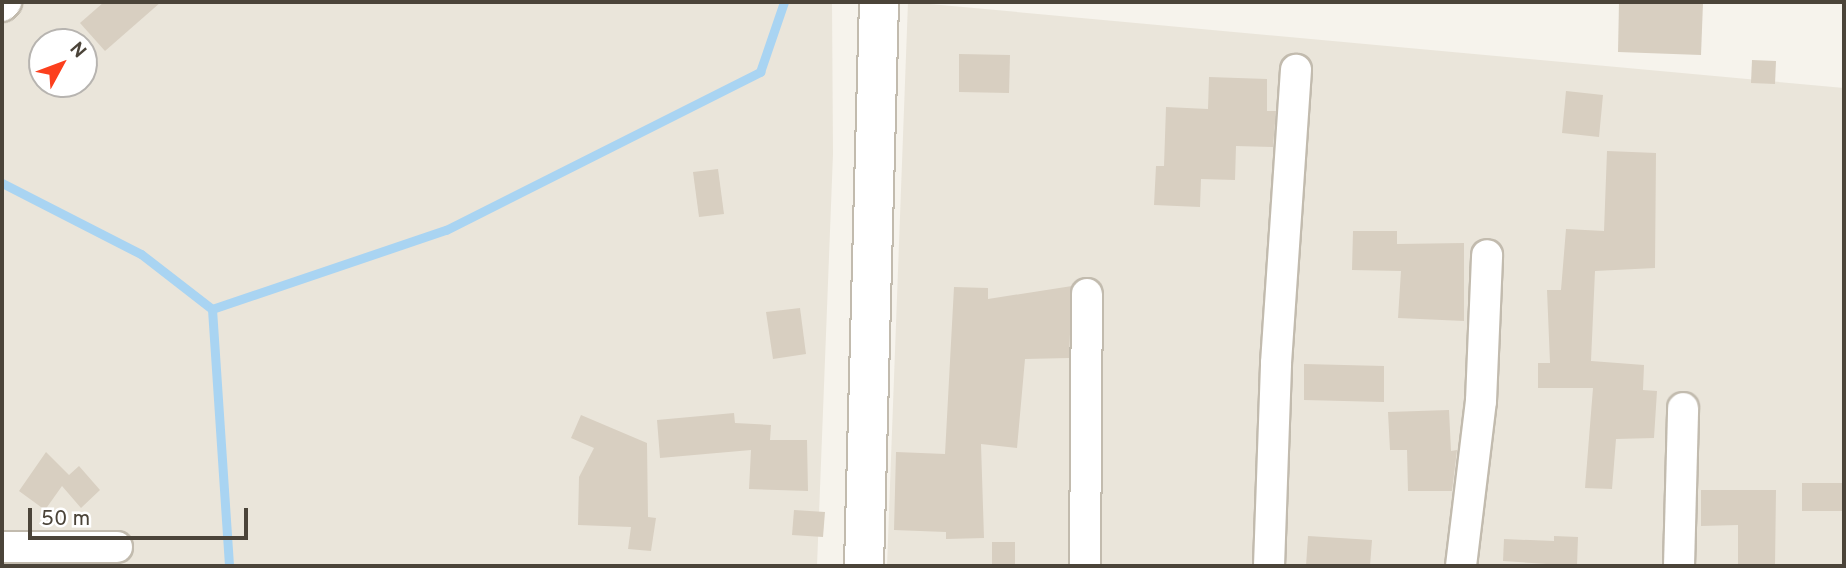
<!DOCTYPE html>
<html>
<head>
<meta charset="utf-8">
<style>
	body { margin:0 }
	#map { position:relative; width:1846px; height:568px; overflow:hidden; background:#f6f3ec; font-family:Overpass,sans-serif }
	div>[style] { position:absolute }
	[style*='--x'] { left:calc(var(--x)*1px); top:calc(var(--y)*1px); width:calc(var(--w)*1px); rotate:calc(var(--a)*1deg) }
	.residential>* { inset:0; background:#eae5da }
	.stream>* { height:9px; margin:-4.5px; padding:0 4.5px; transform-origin:4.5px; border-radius:4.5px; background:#a9d4f2 }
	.building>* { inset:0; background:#d8cfc1 }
	.roads { filter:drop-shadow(2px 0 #c2bbae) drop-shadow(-2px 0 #c2bbae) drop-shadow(0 2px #c2bbae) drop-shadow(0 -2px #c2bbae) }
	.minor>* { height:30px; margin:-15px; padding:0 15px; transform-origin:15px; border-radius:15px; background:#fff }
	.tertiary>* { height:38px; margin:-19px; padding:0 19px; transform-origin:19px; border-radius:19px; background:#fff }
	span { translate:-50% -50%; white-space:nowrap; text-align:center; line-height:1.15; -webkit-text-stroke:6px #fff; paint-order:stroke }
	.frame { position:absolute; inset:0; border:4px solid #4b4439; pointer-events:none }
	.north { position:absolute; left:28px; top:28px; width:70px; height:70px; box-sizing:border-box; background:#fff; border:2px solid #b7b4b0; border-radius:50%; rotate:49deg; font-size:19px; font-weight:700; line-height:28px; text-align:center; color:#4b4439 }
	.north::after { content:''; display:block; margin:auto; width:24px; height:32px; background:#fc3f1d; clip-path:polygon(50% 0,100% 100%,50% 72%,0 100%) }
	.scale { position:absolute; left:28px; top:508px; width:220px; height:32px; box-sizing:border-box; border:4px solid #4b4439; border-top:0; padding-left:9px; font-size:21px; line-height:24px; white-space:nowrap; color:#4b4439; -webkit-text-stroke:5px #fff; paint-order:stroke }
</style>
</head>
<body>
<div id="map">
	<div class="residential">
		<div style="clip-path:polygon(evenodd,2px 2px,832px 2px,833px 154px,817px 566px,2px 566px,2px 2px,42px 42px,84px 42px,84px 84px,42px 84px,42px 42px)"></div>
		<div style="clip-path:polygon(908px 2px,1844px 88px,1844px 566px,887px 566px)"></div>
	</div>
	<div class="stream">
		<div style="--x:2;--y:183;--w:156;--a:27.1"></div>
		<div style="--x:141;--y:254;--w:90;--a:37.8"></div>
		<div style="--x:212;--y:309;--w:247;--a:-18.7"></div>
		<div style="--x:446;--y:230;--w:352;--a:-26.7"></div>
		<div style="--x:760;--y:72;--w:74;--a:-71.1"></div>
		<div style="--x:212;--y:309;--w:258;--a:86.2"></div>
	</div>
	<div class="building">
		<div style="clip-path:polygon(104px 2px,161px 2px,105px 51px,80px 23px)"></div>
		<div style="clip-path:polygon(1619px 2px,1703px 3px,1701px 55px,1618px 52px)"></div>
		<div style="clip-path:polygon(959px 54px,1010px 55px,1009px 93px,959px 92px)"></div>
		<div style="clip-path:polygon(1752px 60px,1776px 61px,1775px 84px,1751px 83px)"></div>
		<div style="clip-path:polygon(1209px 77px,1267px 79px,1267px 111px,1276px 111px,1273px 147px,1236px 146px,1235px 180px,1201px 179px,1200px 207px,1154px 205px,1156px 166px,1164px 166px,1166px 107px,1208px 109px)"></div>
		<div style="clip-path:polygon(1566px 91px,1603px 95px,1599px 137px,1562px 133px)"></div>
		<div style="clip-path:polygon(1607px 151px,1656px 153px,1655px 268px,1595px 271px,1591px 361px,1644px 365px,1643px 390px,1657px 391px,1654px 438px,1616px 439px,1612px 489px,1585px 488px,1593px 388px,1538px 388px,1538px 363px,1550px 363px,1547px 290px,1561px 290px,1566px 229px,1604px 231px)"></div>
		<div style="clip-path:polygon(718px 169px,724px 214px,699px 217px,693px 172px)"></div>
		<div style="clip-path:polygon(1353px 231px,1397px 231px,1397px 244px,1464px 243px,1464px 321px,1398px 318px,1401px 271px,1352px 270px)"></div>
		<div style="clip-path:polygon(1072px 286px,1069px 358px,1025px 359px,1017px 448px,981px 444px,984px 538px,946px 539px,946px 532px,894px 530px,896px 452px,945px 454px,954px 287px,988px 288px,988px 299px)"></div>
		<div style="clip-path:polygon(800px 308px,806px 354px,773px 359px,766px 312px)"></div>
		<div style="clip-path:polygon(1304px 364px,1384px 366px,1384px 402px,1304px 400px)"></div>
		<div style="clip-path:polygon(1449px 410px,1451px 451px,1457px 450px,1452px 491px,1408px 491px,1407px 450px,1390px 450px,1388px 412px)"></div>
		<div style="clip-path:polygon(734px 413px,735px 423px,771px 425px,770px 440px,807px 440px,808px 491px,749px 489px,751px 450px,660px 458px,657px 420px)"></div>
		<div style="clip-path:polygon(581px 415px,647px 443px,648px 517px,656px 518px,651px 551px,628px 549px,631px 527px,578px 525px,579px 477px,594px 448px,571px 438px)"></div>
		<div style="clip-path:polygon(46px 452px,69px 475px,79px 466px,100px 490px,81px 508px,62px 486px,45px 510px,19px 491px)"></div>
		<div style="clip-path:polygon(1802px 483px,1843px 483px,1843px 511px,1802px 511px)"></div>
		<div style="clip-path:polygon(1701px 490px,1776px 490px,1775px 566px,1738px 566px,1738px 525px,1701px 526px)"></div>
		<div style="clip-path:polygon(794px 510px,825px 512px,823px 537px,792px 535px)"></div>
		<div style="clip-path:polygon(1308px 536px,1372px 540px,1370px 566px,1306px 566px)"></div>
		<div style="clip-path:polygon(1554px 536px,1578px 537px,1577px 566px,1503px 561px,1504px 539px,1554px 541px)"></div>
		<div style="clip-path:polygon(992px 542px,1015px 542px,1015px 565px,992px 565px)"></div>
	</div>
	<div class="roads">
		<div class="minor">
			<div style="--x:2;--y:6;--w:6;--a:-45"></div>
			<div style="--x:2;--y:547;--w:115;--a:0"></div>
			<div style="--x:1085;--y:566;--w:272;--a:-89.6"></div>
			<div style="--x:1269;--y:566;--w:203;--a:-88"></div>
			<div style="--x:1276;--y:363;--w:294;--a:-86.1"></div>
			<div style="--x:1461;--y:566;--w:166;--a:-83.1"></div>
			<div style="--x:1481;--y:401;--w:146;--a:-87.6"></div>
			<div style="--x:1679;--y:566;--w:158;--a:-88.5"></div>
		</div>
		<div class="tertiary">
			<div style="--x:864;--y:566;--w:564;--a:-88.48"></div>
		</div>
	</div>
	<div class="frame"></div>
	<div class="north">N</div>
	<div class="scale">50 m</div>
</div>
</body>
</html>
